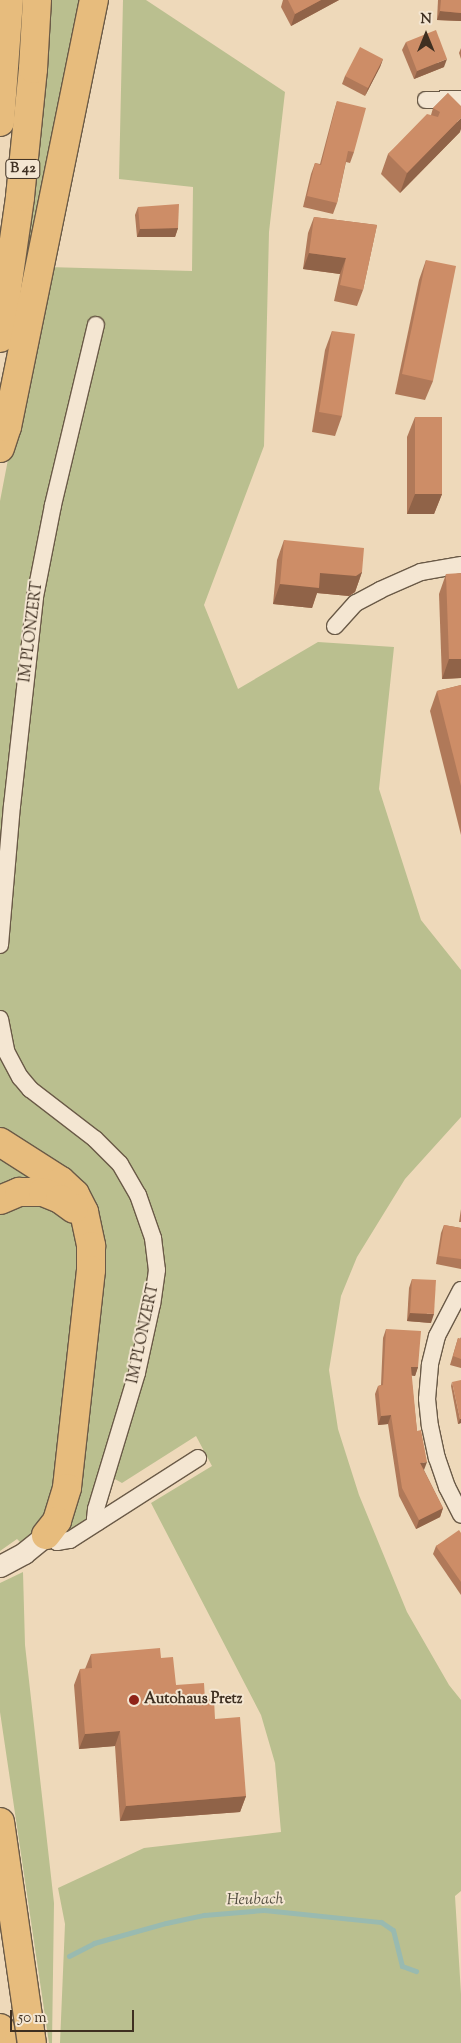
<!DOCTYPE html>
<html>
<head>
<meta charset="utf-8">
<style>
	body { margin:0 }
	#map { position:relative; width:461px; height:2043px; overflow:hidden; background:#eed9ba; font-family:"Sorts Mill Goudy",serif }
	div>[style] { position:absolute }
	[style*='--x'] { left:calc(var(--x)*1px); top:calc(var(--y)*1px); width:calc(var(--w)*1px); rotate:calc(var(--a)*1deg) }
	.green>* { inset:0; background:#babf8f }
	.stream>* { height:5px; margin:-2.5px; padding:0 2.5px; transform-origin:2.5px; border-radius:2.5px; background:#99bab0 }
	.roads { filter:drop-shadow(1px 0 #6a5a47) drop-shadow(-1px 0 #6a5a47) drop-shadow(0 1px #6a5a47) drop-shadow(0 -1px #6a5a47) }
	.minor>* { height:16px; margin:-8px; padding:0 8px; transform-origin:8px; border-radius:8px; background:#f4e6d2 }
	.tertiary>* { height:21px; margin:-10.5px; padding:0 10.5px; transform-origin:10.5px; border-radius:10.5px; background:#f4e6d2 }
	.trunk>* { height:28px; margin:-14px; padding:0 14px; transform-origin:14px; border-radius:14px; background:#e7bc7d }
	.wall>* { inset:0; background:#b07959 }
	.shaded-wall>* { inset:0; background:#906348 }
	.building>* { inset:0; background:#cd8d67 }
	.dots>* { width:14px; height:14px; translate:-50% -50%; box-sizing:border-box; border:2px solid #f4e6d2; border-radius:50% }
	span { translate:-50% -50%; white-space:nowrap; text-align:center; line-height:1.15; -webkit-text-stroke:4px #f4e6d2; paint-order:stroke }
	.shield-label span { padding:1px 4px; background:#f4e6d2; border:1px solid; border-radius:4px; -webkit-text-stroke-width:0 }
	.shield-label { font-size:14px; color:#3e2f21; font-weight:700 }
	.street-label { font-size:15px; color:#3e2f21 }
	.poi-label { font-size:15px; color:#3e2f21; font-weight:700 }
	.left { translate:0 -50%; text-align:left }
	.water-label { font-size:16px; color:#504b3e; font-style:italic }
	.north { position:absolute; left:401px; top:10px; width:50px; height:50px; -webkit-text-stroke:4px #f4e6d2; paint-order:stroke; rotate:0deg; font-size:14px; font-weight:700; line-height:20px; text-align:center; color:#3e2f21 }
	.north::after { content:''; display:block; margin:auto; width:18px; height:22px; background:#3e2f21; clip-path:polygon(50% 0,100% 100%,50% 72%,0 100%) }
	.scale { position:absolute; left:10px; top:2010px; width:124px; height:22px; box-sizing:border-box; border:2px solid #3e2f21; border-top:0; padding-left:6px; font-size:15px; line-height:18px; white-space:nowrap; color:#3e2f21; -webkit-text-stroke:4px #f4e6d2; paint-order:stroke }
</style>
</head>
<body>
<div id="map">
	<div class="green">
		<div style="clip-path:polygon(45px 0,83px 0,16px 334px)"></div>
		<div style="clip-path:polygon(123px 0,146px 0,285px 92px,269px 232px,264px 446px,204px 605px,238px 689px,318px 642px,394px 647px,379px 789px,421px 920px,461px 970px,461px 1117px,405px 1179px,357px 1257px,341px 1296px,329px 1370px,338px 1429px,359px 1495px,407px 1612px,449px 1685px,461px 1700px,461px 1891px,455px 1896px,461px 1994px,461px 2043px,60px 2043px,65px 1924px,58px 1888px,144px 1848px,281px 1832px,275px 1763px,261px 1715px,151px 1503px,212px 1466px,196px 1436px,122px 1483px,104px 1473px,86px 1524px,71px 1535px,62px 1527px,102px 1251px,0 1134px,0 501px,36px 314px,47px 267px,192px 271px,193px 187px,119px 179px)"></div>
		<div style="clip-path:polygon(0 1151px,48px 1181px,0 1191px)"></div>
		<div style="clip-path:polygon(28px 1198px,70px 1219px,82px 1248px,56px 1484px,44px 1517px,36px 1529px,21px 1543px,17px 1539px,0 1551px,0 1210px)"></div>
		<div style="clip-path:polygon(23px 1572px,25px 1645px,54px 1903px,52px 2043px,49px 2043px,0 1712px,0 1583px)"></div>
	</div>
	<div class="stream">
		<div style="--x:69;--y:1956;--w:28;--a:-27"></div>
		<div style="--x:94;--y:1943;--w:75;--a:-15.5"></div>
		<div style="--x:166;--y:1923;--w:39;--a:-12"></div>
		<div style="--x:204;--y:1915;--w:60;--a:-4.8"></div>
		<div style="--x:264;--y:1910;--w:118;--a:5.9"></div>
		<div style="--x:381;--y:1922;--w:14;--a:34"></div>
		<div style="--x:393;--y:1930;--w:37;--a:76"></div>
		<div style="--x:402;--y:1966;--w:15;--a:20"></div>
	</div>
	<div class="roads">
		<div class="minor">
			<div style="--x:426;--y:100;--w:35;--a:-2"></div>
			<div style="--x:335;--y:626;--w:31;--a:-48"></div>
			<div style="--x:356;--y:603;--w:27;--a:-28"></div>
			<div style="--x:380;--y:590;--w:45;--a:-23.7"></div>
			<div style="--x:421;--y:572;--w:41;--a:-9.9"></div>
			<div style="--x:0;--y:945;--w:140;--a:-85.1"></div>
			<div style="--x:12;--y:806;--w:210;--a:-83.7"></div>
			<div style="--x:35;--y:597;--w:94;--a:-78.9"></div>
			<div style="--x:53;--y:505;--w:185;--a:-76.6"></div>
			<div style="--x:0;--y:1019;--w:33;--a:79"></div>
			<div style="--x:6;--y:1051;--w:30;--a:62"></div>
			<div style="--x:20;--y:1077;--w:16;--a:50"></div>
			<div style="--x:30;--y:1089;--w:82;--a:37.6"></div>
			<div style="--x:95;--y:1139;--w:35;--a:45"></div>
			<div style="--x:120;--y:1164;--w:36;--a:60"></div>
			<div style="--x:138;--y:1195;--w:46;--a:70.8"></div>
			<div style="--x:153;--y:1238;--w:32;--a:83"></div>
			<div style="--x:157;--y:1270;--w:34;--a:98"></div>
			<div style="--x:152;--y:1304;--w:71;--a:102.3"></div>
			<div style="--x:137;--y:1373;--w:142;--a:106.8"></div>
			<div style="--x:96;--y:1509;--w:10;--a:96"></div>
			<div style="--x:95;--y:1519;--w:4;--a:56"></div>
			<div style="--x:461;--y:1290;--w:52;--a:117.6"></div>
			<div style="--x:437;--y:1336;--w:30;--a:104"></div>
			<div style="--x:430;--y:1365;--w:34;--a:95"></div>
			<div style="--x:427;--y:1399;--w:27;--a:84"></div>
			<div style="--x:430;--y:1426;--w:33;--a:78"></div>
			<div style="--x:437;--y:1458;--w:31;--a:71"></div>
			<div style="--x:447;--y:1487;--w:31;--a:63"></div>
			<div style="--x:46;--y:1535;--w:13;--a:32"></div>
			<div style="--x:57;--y:1542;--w:13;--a:-9"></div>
			<div style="--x:70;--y:1540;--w:152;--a:-32.6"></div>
		</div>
		<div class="tertiary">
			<div style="--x:0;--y:1566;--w:27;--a:-28"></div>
			<div style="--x:24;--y:1553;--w:28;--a:-39"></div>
		</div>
		<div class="trunk">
			<div style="--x:0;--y:122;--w:122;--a:-85.8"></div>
			<div style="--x:0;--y:338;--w:142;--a:-81.9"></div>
			<div style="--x:20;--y:197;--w:129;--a:-84.2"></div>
			<div style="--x:33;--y:69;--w:69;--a:-86.7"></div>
			<div style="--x:0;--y:448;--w:22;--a:-72"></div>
			<div style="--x:7;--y:427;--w:436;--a:-78.5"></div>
			<div style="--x:0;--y:1142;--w:72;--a:32.6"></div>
			<div style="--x:61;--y:1181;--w:19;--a:43"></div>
			<div style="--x:75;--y:1194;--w:20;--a:63"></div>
			<div style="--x:84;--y:1212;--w:35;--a:78"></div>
			<div style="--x:91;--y:1246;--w:24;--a:90"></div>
			<div style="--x:91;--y:1270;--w:219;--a:96.3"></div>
			<div style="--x:67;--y:1488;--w:34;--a:107"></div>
			<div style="--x:57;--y:1521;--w:18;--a:128"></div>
			<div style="--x:0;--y:1200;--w:21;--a:-23"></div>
			<div style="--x:19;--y:1192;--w:24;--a:0"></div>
			<div style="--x:43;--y:1192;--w:18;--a:22"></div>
			<div style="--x:60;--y:1199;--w:17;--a:36"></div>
			<div style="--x:0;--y:1822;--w:223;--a:81.8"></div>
			<div style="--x:0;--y:2028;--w:15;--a:82"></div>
		</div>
	</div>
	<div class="wall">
		<div style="clip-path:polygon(283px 0,339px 0,291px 26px,281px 7px)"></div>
		<div style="clip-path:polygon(438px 0,461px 0,461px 21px,437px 20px)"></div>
		<div style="clip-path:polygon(406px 42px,444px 67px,414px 79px,402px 50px)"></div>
		<div style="clip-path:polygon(461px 48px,461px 59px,459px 53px)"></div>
		<div style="clip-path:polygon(383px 59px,380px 67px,365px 96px,342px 84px,345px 76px)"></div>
		<div style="clip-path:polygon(448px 93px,460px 132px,400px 193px,381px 174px,388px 154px,431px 115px,433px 108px)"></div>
		<div style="clip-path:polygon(337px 101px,354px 152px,350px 163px,346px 162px,337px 203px,333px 214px,303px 207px,311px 174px,315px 163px,320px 164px,334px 111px)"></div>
		<div style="clip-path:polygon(138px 207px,178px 228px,175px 237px,137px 237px,135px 215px)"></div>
		<div style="clip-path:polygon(314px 217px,377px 225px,363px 290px,357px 306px,334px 301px,340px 274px,303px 269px,308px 233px)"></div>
		<div style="clip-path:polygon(426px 260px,433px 381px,425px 400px,395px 394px,419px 280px)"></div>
		<div style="clip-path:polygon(332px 331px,342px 416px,335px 436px,312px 432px,325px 350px)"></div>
		<div style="clip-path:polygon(415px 417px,442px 494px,434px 514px,407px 514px,407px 437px)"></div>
		<div style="clip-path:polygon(284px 540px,362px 572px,355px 592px,349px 596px,317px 593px,312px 608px,273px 604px,277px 560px)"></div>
		<div style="clip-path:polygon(446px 574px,461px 678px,442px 679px,439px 594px)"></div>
		<div style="clip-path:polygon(461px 685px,461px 835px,430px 711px,437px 691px)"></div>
		<div style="clip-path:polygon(461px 1209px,461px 1222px,459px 1222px)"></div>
		<div style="clip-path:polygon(444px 1225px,461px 1228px,461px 1269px,436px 1264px,441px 1233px)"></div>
		<div style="clip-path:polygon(412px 1279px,431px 1323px,407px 1321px,409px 1288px)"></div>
		<div style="clip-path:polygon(386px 1329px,418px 1367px,415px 1376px,411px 1375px,417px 1431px,424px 1470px,443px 1508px,440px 1517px,416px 1529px,399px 1496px,388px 1424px,378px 1425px,375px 1394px,378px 1386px,381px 1385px,383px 1338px)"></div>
		<div style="clip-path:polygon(461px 1337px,461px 1368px,450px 1365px,458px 1338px,460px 1339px)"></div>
		<div style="clip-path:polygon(452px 1382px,461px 1423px,458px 1424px,451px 1386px)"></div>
		<div style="clip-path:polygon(461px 1533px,461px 1595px,433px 1554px,436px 1546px)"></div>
		<div style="clip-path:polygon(91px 1654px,161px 1658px,176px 1685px,205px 1700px,215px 1719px,246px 1796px,240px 1812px,120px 1821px,115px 1746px,79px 1749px,74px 1685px,80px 1669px,85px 1669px)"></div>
	</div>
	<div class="shaded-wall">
		<div style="clip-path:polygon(321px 0,339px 0,291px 26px,295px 14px)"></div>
		<div style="clip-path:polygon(440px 11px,461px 13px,461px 21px,437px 20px)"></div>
		<div style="clip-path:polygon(383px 59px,380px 67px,365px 96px,368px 88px)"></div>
		<div style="clip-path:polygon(447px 59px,444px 67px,414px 79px,417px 71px)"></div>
		<div style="clip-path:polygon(461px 118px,461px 129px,460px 132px,400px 193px,407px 173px)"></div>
		<div style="clip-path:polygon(178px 228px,175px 237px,137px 237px,140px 229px)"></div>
		<div style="clip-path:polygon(309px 253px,346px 258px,340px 274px,303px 269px)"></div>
		<div style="clip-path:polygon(415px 494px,442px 494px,434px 514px,407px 514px)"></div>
		<div style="clip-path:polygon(362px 572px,355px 592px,349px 596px,317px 593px,312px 608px,273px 604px,280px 584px,320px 573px)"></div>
		<div style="clip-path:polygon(449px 659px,461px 659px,461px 678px,442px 679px)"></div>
		<div style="clip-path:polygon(410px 1313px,434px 1314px,431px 1323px,407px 1321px)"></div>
		<div style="clip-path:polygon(411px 1367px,418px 1367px,415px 1376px,408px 1375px)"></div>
		<div style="clip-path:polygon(391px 1415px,388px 1424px,378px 1425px,381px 1416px)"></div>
		<div style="clip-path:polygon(460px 1419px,461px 1419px,461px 1423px,458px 1424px)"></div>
		<div style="clip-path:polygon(427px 1462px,424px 1470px,420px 1463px)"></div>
		<div style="clip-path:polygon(443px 1508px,440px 1517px,416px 1529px,419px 1520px)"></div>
		<div style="clip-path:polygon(120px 1731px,115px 1746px,79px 1749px,85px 1734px)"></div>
		<div style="clip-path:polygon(246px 1796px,240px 1812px,120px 1821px,126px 1806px)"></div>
	</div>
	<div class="building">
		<div style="clip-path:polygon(288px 0,321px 0,295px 14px)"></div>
		<div style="clip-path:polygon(441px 0,461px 0,461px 13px,440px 11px)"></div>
		<div style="clip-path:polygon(436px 30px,447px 59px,417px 71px,406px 42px)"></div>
		<div style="clip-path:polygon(360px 47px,383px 59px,368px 88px,345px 76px)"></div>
		<div style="clip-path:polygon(448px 93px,461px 106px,461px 118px,407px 173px,388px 154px,427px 114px,438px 117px,440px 112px,433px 108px)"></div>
		<div style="clip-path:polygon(337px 101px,366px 108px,354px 152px,348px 151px,337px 203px,307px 196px,315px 163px,321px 165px)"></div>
		<div style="clip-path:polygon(179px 204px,178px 228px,140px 229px,138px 207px)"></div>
		<div style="clip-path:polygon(314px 217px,377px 225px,363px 290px,340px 285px,346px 258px,309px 253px)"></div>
		<div style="clip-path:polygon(426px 260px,456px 266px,433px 381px,402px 374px)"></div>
		<div style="clip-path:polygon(332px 331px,355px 334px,342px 416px,319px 412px)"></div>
		<div style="clip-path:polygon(415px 417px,442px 417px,442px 494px,415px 494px)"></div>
		<div style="clip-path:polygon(284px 540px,364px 548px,362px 572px,356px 576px,320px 573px,319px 588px,280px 584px)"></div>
		<div style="clip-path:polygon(461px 573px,461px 659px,449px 659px,446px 574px)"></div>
		<div style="clip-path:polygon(461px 685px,461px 786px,437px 691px)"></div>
		<div style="clip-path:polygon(444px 1225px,461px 1228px,461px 1259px,439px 1256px)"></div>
		<div style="clip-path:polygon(412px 1279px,436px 1280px,434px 1314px,410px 1313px)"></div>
		<div style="clip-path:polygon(386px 1329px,421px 1331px,418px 1367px,411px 1367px,417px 1431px,421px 1430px,427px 1462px,420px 1463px,443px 1508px,419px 1520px,402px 1488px,391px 1415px,381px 1416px,378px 1386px,383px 1385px)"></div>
		<div style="clip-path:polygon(458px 1338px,461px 1339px,461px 1359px,453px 1356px)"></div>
		<div style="clip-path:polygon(461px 1380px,461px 1419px,460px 1419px,452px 1382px)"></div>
		<div style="clip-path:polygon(459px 1530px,461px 1533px,461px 1582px,436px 1546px)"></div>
		<div style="clip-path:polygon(160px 1648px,161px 1658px,173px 1657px,176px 1685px,204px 1683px,205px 1700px,214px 1699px,215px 1719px,240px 1717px,246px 1796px,126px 1806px,120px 1731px,85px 1734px,80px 1669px,92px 1668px,91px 1654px)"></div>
	</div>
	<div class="dots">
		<div style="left:134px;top:1700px;background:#8f2418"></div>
	</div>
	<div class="shield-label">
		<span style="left:23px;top:169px">B 42</span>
	</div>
	<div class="street-label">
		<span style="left:32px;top:632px;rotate:-83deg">IM PLONZERT</span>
		<span style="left:144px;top:1334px;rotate:-78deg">IM PLONZERT</span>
	</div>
	<div class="poi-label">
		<span class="left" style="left:144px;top:1700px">Autohaus Pretz</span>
	</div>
	<div class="water-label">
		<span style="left:255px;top:1901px;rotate:-1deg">Heubach</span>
	</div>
	<div class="north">N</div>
	<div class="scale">50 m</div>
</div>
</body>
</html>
